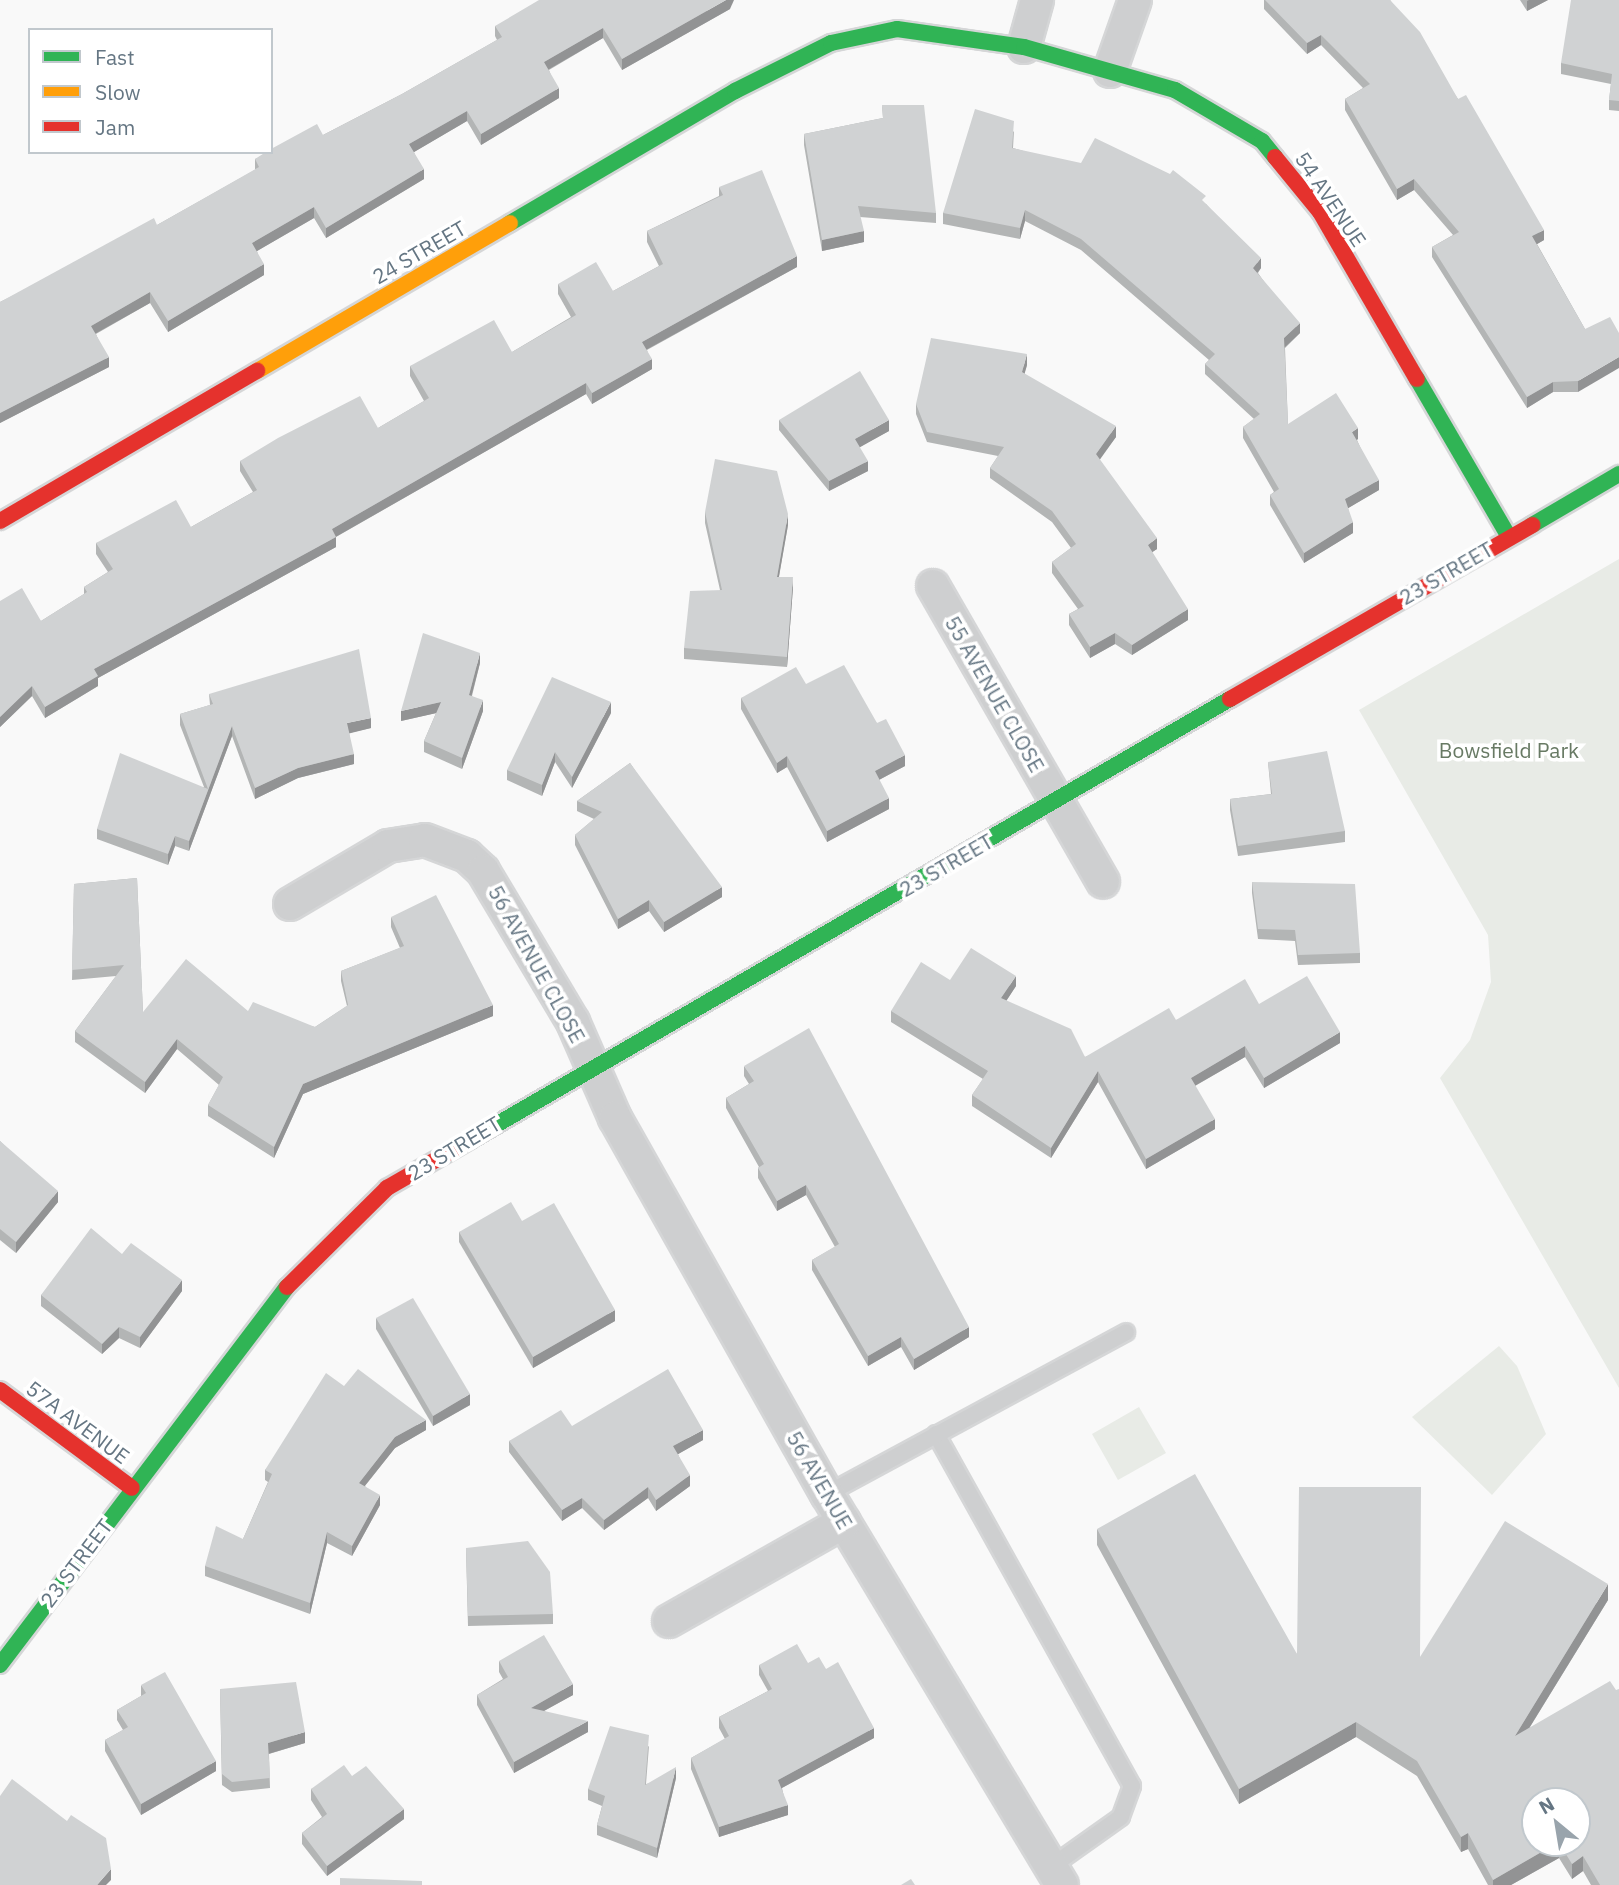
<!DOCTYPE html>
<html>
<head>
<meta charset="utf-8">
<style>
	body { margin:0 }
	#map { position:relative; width:1619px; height:1885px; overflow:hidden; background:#f9f9f9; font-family:"IBM Plex Sans",sans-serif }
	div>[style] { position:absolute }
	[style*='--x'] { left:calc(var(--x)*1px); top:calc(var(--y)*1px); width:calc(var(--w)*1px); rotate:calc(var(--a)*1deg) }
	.green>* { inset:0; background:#e8ebe6 }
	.roads { filter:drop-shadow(2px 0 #d5d6d7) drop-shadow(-2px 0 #d5d6d7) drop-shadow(0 2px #d5d6d7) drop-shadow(0 -2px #d5d6d7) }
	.lane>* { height:16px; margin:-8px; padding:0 8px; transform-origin:8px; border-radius:8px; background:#cecfd0 }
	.street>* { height:32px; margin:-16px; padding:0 16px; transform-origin:16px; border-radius:16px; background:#cecfd0 }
	.fast>* { height:16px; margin:-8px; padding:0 8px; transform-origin:8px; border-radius:8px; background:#30b455 }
	.slow>* { height:16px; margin:-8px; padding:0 8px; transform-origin:8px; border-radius:8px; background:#ff9f0a }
	.jam>* { height:16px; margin:-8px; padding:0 8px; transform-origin:8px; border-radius:8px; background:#e5322d }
	.wall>* { inset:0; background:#b3b5b5 }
	.shaded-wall>* { inset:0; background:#929394 }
	.building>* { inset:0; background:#d0d2d3 }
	span { translate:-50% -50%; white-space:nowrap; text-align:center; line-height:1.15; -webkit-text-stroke:7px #fff; paint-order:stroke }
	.street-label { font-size:21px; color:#657683 }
	.park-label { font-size:21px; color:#687a64 }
	.legend { position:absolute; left:28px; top:28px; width:245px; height:126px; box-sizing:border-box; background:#fff; border:2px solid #c1c8cd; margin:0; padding:9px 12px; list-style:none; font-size:21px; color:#657683 }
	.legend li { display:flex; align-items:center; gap:14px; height:35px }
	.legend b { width:35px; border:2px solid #c1c8cd }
	.north { position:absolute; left:1521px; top:1787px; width:70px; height:70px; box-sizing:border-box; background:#fff; border:2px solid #c1c8cd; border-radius:50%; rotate:330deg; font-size:19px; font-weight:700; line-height:28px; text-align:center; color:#657683 }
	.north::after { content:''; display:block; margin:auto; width:24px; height:32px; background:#99a4ac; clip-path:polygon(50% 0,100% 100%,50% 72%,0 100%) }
</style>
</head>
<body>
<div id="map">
	<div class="green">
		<div style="clip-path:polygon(1619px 559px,1619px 1388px,1440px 1078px,1470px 1040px,1491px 982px,1488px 935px,1359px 710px)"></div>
		<div style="clip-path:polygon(1499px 1346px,1517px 1366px,1546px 1434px,1492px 1495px,1412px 1417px)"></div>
		<div style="clip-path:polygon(1139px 1407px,1166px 1453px,1118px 1480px,1092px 1434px)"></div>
	</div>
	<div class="roads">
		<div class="lane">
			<div style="--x:936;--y:1434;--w:403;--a:60.9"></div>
			<div style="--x:1132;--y:1786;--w:33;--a:110"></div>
			<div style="--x:1121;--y:1817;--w:85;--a:144.6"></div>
			<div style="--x:827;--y:1494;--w:340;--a:-28.4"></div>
		</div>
		<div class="street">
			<div style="--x:1024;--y:47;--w:49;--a:-74.5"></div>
			<div style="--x:1110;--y:71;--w:75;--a:-70.6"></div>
			<div style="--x:933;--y:586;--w:341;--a:60.1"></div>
			<div style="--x:290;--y:904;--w:114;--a:-30.6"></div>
			<div style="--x:388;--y:846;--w:37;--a:-9"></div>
			<div style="--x:425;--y:840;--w:45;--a:20.9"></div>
			<div style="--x:467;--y:856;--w:22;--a:43"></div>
			<div style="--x:483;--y:871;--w:176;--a:59.2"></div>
			<div style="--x:573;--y:1022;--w:105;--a:66.4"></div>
			<div style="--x:615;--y:1118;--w:432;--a:60.6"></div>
			<div style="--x:827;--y:1494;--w:456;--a:59"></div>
			<div style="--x:669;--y:1621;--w:201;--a:-29.5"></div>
		</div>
		<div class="fast">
			<div style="--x:510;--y:223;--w:261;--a:-30.4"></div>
			<div style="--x:735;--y:91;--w:107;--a:-26.6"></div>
			<div style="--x:831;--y:43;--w:67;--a:-12"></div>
			<div style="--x:897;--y:29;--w:128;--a:8.1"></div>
			<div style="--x:1024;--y:47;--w:157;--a:15.9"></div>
			<div style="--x:1175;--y:90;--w:101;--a:30.4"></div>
			<div style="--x:1262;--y:141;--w:21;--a:51"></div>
			<div style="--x:1417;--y:379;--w:183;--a:59.8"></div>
			<div style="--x:1532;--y:525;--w:101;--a:-30.4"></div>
			<div style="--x:470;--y:1140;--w:879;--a:-30.13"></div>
			<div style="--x:0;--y:1665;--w:475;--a:-52.8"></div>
		</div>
		<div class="slow">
			<div style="--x:257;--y:371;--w:293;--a:-30.3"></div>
		</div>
		<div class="jam">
			<div style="--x:1275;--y:157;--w:71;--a:50.7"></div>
			<div style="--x:1320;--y:212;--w:193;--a:59.9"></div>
			<div style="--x:0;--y:521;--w:298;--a:-30.3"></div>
			<div style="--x:1230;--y:699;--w:349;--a:-29.9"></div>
			<div style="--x:287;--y:1287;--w:141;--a:-44.7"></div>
			<div style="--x:387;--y:1188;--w:96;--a:-30"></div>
			<div style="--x:0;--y:1390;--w:164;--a:36.6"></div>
		</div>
	</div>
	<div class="wall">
		<div style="clip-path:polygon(1264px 0,1390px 0,1458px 99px,1544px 240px,1537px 244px,1585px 329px,1578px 392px,1553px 392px,1527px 408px,1432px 257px,1432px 247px,1453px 235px,1414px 190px,1397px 200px,1345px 110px,1345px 99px,1363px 88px,1321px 45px,1307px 54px,1264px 9px)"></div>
		<div style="clip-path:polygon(1520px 0,1548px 0,1527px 11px)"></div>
		<div style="clip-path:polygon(1619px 0,1619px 111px,1609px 110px,1609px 100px,1611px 84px,1561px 74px,1561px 63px)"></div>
		<div style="clip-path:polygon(730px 9px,622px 70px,603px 38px,549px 70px,559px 98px,481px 145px,467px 121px,414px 152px,424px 179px,326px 238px,314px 218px,257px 251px,264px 275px,168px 332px,150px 303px,96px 334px,109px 367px,0 423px,0 302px,157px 225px,255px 170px,255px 159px,323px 135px,402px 94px,497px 40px,495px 36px,495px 26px)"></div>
		<div style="clip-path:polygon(882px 105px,936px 213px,936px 223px,860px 217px,864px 242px,822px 251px,804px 145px,804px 134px,883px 118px)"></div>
		<div style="clip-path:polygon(1014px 131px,1013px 148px,1206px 204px,1261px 268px,1258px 273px,1300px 333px,1285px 348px,1288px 424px,1358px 439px,1357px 440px,1379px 490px,1348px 508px,1353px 533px,1304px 563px,1270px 505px,1270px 495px,1274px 492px,1243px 438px,1243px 427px,1254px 419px,1205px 374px,1205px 364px,1209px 360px,1081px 250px,1025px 221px,1020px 239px,943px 224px,943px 213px)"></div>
		<div style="clip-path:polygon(719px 187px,797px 267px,647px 350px,652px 369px,592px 404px,586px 394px,336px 537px,336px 547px,98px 678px,98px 686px,45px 718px,32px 696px,0 727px,0 601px,41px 621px,84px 594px,84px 587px,108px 572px,96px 554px,96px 543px,191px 527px,253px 492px,240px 471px,240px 461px,378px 428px,424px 401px,410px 376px,410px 366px,512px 352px,571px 317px,558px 294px,558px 284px,613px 291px,659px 266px,647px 242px,647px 231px,719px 196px)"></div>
		<div style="clip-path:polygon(1027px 365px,1024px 374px,1116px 437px,1099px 459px,1157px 549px,1152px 552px,1188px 620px,1132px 655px,1115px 644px,1090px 658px,1069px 625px,1069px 614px,1078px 609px,1052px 573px,1052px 562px,1071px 548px,1052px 522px,990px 478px,990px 468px,998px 456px,927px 442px,916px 414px,916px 404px)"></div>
		<div style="clip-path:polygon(779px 420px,889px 431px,859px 447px,868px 471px,829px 491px,779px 430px)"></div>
		<div style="clip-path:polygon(705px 512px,788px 525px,779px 577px,793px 587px,787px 667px,684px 659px,684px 648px,720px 590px,705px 523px)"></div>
		<div style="clip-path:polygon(480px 663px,472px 696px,483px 711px,462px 769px,424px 752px,424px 741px,436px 713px,401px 721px)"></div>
		<div style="clip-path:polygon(806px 684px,877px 723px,905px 766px,879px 780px,889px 809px,827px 842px,787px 767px,777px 773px,741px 709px,741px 698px)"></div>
		<div style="clip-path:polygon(209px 694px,371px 728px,349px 733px,354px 764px,298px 778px,255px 799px,232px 736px,189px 851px,175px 846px,168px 865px,97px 839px,97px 829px,204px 787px,180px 725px,180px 714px,210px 705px)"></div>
		<div style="clip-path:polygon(611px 713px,572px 788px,555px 762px,542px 796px,507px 780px,507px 770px)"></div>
		<div style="clip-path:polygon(1268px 762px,1345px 831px,1345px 842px,1238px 856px,1230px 810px,1230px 799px,1271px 794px)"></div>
		<div style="clip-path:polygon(630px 763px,722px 897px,664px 932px,649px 911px,618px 929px,575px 845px,575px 835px,594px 819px,577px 811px,577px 801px)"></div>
		<div style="clip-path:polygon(137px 878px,143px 1012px,248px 1011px,315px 1027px,347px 1006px,341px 981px,341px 971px,400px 948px,391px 927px,391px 917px,493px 1016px,303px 1094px,274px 1158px,208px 1116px,208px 1105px,219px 1085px,177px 1049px,145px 1093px,75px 1042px,75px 1031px,116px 976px,72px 980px,74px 884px)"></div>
		<div style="clip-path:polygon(1252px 882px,1360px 953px,1360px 963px,1298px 965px,1295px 941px,1258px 939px,1252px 893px)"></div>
		<div style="clip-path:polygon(950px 980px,1016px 986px,1006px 1001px,1085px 1057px,1176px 1020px,1259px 1004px,1340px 1043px,1264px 1088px,1245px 1057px,1195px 1086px,1215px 1129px,1146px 1169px,1098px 1082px,1051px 1158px,972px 1106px,972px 1095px,983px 1079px,891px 1022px,891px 1011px)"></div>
		<div style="clip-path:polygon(744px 1066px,969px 1337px,914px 1370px,901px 1347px,868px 1366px,812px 1270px,812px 1260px,835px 1247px,806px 1195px,777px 1211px,758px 1178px,758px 1168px,759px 1167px,726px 1108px,726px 1098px,749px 1084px,744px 1076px)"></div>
		<div style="clip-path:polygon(0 1141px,58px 1202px,16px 1253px,0 1240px)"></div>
		<div style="clip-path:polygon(522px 1221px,615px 1321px,533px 1368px,459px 1242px,459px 1232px)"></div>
		<div style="clip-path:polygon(122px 1254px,182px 1291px,140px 1348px,119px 1338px,102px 1354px,41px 1306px,41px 1295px)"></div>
		<div style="clip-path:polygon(376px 1318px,470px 1405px,433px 1426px,376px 1329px)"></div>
		<div style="clip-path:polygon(344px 1386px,426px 1430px,395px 1448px,365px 1486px,380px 1505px,352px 1556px,327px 1543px,310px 1614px,205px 1576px,205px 1566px,243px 1539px,268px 1482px,265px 1480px,265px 1470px)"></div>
		<div style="clip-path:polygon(572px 1426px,703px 1440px,678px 1454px,690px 1486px,656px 1511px,648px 1498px,604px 1530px,582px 1508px,562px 1521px,509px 1452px,509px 1441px)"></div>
		<div style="clip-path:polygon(1097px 1529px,1297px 1654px,1420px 1657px,1608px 1600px,1530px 1727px,1619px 1885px,1591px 1885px,1583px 1871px,1572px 1879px,1559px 1858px,1511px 1885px,1488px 1885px,1468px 1849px,1461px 1852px,1417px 1776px,1356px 1737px,1239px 1804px,1097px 1545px)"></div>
		<div style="clip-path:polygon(466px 1548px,553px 1614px,553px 1624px,468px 1626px)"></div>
		<div style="clip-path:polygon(499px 1661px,573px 1695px,544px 1711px,588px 1732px,514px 1773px,477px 1705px,477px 1695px,503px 1679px,499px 1672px)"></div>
		<div style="clip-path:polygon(808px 1663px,826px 1669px,874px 1738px,782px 1788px,788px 1815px,719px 1837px,691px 1769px,691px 1758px,725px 1739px,719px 1728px,719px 1717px,768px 1691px,759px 1675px,759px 1665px)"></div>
		<div style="clip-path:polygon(141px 1685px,216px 1771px,141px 1815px,105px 1751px,105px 1740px,123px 1730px,117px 1720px,117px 1710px,141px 1696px)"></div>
		<div style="clip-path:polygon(220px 1689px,305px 1743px,269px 1754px,270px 1788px,232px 1792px,222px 1785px)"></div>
		<div style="clip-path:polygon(649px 1746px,646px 1784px,676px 1778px,657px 1858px,597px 1835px,597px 1825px,602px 1806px,588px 1800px,588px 1789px)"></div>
		<div style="clip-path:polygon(352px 1776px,404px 1819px,327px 1876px,302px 1844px,302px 1833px,322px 1817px,311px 1800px,311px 1789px)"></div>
	</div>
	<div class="shaded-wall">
		<div style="clip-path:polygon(726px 0,734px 0,730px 9px,622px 70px,622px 59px)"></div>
		<div style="clip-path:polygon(1529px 0,1548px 0,1527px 11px,1527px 1px)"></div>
		<div style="clip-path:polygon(603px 28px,603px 38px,544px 72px,544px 62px)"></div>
		<div style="clip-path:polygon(1321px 35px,1321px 45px,1307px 54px,1307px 43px)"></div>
		<div style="clip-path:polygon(559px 88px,559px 98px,481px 145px,481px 134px)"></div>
		<div style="clip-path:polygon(467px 111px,467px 121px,409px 155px,409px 144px)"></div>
		<div style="clip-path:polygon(424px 169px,424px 179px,326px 238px,326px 228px)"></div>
		<div style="clip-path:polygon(1414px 179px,1414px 190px,1397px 200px,1397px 189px)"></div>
		<div style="clip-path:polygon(314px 207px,314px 218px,252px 254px,252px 243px)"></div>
		<div style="clip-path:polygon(1025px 210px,1025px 221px,1020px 239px,1020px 228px)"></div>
		<div style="clip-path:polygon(1544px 230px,1544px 240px,1532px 247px,1532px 236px)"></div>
		<div style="clip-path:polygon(864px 231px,864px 242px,822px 251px,822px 240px)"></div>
		<div style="clip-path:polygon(797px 256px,797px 267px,642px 352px,642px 342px)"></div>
		<div style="clip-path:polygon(1261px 258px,1261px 268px,1253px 278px,1253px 268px)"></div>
		<div style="clip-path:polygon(264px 264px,264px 275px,168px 332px,168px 321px)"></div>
		<div style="clip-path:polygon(150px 292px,150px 303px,91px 336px,91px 326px)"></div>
		<div style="clip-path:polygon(1300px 323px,1300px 333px,1284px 348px,1284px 338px)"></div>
		<div style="clip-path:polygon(1027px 354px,1027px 365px,1022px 383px,1022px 372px)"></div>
		<div style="clip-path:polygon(109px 357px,109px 367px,0 423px,0 413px)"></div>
		<div style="clip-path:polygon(1619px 357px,1619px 368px,1578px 392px,1578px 381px)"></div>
		<div style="clip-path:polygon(652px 359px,652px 369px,592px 404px,592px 393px)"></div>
		<div style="clip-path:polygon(1553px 382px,1553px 392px,1527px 408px,1527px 397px)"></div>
		<div style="clip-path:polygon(586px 383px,586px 394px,332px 539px,332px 529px)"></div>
		<div style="clip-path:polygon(889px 420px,889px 431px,855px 450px,855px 439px)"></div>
		<div style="clip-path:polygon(1116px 426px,1116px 437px,1096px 465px,1096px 454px)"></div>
		<div style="clip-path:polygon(1358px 428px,1358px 439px,1352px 442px,1352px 432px)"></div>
		<div style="clip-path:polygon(868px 461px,868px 471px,829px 491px,829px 481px)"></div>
		<div style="clip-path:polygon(1379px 480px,1379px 490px,1345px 510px,1345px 499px)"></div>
		<div style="clip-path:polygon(788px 514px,788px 525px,777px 587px,777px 577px)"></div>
		<div style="clip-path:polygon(1353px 522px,1353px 533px,1304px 563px,1304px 553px)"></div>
		<div style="clip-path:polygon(336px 537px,336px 547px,98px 678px,98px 686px,45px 718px,45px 707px,94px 669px)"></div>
		<div style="clip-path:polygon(1157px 538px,1157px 549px,1148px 555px,1148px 545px)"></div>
		<div style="clip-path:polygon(793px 577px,793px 587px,787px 667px,787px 657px)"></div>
		<div style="clip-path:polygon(1188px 609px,1188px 620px,1132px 655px,1132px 645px)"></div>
		<div style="clip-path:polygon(1115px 633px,1115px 644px,1090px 658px,1090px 647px)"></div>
		<div style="clip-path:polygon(480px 653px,480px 663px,469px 705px,469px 695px)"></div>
		<div style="clip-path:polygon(32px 686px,32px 696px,0 727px,0 717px)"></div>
		<div style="clip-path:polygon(483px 700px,483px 711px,462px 769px,462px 758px)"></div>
		<div style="clip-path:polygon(441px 702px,441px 712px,401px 721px,401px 711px)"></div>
		<div style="clip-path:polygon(611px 702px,611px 713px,572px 788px,572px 777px)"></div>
		<div style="clip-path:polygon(371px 718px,371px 728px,347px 734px,347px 723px)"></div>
		<div style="clip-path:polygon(232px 726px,232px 736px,189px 851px,189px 841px)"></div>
		<div style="clip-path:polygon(555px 752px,555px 762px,542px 796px,542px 785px)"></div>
		<div style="clip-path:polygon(354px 754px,354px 764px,298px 778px,255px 799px,255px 788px,298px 768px)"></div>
		<div style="clip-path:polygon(905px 755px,905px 766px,875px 782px,875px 771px)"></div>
		<div style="clip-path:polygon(787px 756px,787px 767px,777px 773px,777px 763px)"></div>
		<div style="clip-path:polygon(889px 798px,889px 809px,827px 842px,827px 831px)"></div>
		<div style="clip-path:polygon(175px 836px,175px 846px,168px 865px,168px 854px)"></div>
		<div style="clip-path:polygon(722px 887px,722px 897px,664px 932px,664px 922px)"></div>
		<div style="clip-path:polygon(649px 900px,649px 911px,618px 929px,618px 919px)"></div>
		<div style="clip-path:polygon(1016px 976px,1016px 986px,1001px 1009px,1001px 998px)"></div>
		<div style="clip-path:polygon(493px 1005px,493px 1016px,303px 1094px,274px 1158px,274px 1147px,303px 1084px)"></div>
		<div style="clip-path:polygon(1340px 1032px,1340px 1043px,1264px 1088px,1264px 1078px)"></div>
		<div style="clip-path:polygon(177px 1039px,177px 1049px,145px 1093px,145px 1082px)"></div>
		<div style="clip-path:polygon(1245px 1046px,1245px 1057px,1191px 1088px,1191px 1078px)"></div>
		<div style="clip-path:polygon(1098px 1071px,1098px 1082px,1051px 1158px,1051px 1148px)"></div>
		<div style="clip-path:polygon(1215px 1119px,1215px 1129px,1146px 1169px,1146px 1159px)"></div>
		<div style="clip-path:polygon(806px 1185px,806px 1195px,777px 1211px,777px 1201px)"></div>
		<div style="clip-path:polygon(58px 1191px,58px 1202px,16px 1253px,16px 1242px)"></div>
		<div style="clip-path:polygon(182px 1280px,182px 1291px,140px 1348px,140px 1337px)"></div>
		<div style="clip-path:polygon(615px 1310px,615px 1321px,533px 1368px,533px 1357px)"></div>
		<div style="clip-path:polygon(119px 1327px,119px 1338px,102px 1354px,102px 1344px)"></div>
		<div style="clip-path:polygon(969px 1327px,969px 1337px,914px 1370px,914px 1359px)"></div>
		<div style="clip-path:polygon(901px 1337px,901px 1347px,868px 1366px,868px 1356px)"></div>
		<div style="clip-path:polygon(470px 1394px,470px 1405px,433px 1426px,433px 1416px)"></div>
		<div style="clip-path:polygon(426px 1420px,426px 1430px,395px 1448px,359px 1493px,359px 1483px,395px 1437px)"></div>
		<div style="clip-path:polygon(703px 1430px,703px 1440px,673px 1457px,673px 1446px)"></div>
		<div style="clip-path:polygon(690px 1475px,690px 1486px,656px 1511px,656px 1500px)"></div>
		<div style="clip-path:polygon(648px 1487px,648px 1498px,604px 1530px,604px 1520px)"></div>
		<div style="clip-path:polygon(380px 1495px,380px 1505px,352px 1556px,352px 1546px)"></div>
		<div style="clip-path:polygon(582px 1498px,582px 1508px,562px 1521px,562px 1510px)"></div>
		<div style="clip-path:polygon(327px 1532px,327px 1543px,310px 1614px,310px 1603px)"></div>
		<div style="clip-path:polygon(1608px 1584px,1608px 1600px,1515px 1751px,1515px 1736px)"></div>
		<div style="clip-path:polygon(573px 1684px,573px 1695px,531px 1718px,531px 1708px)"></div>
		<div style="clip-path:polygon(588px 1721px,588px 1732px,514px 1773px,514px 1762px)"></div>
		<div style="clip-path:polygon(1356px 1722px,1356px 1737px,1239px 1804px,1239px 1789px)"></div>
		<div style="clip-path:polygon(874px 1728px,874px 1738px,778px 1790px,778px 1780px)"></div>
		<div style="clip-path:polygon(305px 1732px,305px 1743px,268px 1754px,268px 1743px)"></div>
		<div style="clip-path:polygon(216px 1761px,216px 1771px,141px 1815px,141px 1804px)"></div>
		<div style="clip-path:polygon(676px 1767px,676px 1778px,657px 1858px,657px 1848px)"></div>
		<div style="clip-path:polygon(788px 1805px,788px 1815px,719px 1837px,719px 1827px)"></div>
		<div style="clip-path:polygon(404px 1809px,404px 1819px,327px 1876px,327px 1866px)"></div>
		<div style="clip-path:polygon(1468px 1833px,1468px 1849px,1461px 1852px,1461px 1837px)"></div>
		<div style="clip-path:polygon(1557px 1843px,1559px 1843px,1559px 1858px,1511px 1885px,1493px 1885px,1493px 1880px)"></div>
		<div style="clip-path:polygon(1583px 1856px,1583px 1871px,1572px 1879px,1572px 1864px)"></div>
		<div style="clip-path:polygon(111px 1869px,111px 1880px,106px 1885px,97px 1885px)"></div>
	</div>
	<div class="building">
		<div style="clip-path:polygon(539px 0,726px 0,622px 59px,603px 28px,544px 62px,559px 88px,481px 134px,467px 111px,409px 144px,424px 169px,326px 228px,314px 207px,252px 243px,264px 264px,168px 321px,150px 292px,91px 326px,109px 357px,0 413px,0 302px,154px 218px,157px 225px,259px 167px,255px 159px,266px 152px,271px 152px,271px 149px,317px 124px,323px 135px,402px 94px,502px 37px,495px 26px)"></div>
		<div style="clip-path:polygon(1265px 0,1390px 0,1420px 32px,1458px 99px,1466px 95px,1544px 230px,1532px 236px,1585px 329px,1610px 317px,1619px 333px,1619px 357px,1578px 381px,1553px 382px,1527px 397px,1432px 247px,1459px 232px,1414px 179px,1397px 189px,1345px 99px,1370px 84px,1321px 35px,1307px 43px)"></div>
		<div style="clip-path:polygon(1571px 0,1619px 0,1619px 101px,1609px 100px,1612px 74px,1561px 63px)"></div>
		<div style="clip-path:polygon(882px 105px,924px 105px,936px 213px,858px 206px,864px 231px,822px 240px,804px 134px,883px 118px)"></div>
		<div style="clip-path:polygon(975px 109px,1014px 121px,1012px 148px,1081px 163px,1095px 138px,1170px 174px,1173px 170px,1206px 196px,1202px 200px,1261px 258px,1253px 268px,1300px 323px,1284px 338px,1288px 424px,1336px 393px,1358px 428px,1352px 432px,1379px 480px,1345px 499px,1353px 522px,1304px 553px,1270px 495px,1279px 489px,1243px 427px,1260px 414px,1205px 364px,1215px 354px,1081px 239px,1025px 210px,1020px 228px,943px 213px)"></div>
		<div style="clip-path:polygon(762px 170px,797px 256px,642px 342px,652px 359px,592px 393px,586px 383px,332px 529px,336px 537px,94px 669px,98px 676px,45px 707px,32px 686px,0 717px,0 601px,22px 588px,41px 621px,87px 592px,84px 587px,113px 569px,96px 543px,176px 500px,191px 527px,257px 490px,240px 461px,278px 438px,360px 396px,378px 428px,429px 398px,410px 366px,494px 320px,512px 352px,576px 315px,558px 284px,596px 262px,613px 291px,663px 264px,647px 231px,723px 195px,719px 187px)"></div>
		<div style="clip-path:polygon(931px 338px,1027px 354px,1022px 372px,1116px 426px,1096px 454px,1157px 538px,1148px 545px,1188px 609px,1132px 645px,1115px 633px,1090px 647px,1069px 614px,1084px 606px,1052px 562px,1076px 544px,1052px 511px,990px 468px,1004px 447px,927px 432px,916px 404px)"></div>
		<div style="clip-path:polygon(860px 371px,889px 420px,855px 439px,868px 461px,829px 481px,779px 420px)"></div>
		<div style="clip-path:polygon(715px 459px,777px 471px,788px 514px,777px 577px,793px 577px,787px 657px,684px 648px,690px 591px,722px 590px,705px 512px)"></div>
		<div style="clip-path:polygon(423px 633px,480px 653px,469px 695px,483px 700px,462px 758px,424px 741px,441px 702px,401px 711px)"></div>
		<div style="clip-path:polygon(359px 649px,371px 718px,347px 723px,354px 754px,298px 768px,255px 788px,232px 726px,189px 841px,175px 836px,168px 854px,97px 829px,120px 753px,208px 789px,180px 714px,213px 704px,209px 694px)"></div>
		<div style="clip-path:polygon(844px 665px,877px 723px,886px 719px,905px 755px,875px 771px,889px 798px,827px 831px,787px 756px,777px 763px,741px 698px,796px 667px,806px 684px)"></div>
		<div style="clip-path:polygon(552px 677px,611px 702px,572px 777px,555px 752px,542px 785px,507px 770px)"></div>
		<div style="clip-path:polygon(1327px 751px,1345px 831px,1238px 846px,1230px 799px,1272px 794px,1268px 762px)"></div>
		<div style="clip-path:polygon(630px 763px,722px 887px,664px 922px,649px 900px,618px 919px,575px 835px,602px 812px,577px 801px)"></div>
		<div style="clip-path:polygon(137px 878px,143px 1012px,186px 959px,248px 1011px,253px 1002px,315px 1027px,348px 1005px,341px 971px,404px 946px,391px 917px,436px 895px,493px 1005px,303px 1084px,274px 1147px,208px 1105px,223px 1077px,177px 1039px,145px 1082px,75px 1031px,124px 965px,72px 970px,74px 884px)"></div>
		<div style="clip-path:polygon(1252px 882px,1355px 884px,1360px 953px,1298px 955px,1295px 930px,1258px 929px)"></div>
		<div style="clip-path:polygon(971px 948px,1016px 976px,1001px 998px,1071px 1029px,1085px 1057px,1169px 1008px,1176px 1020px,1245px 979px,1259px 1004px,1307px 976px,1340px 1032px,1264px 1078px,1245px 1046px,1191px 1078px,1215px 1119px,1146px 1159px,1098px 1071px,1051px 1148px,972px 1095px,988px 1071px,891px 1011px,921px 962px,950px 980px)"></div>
		<div style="clip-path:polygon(809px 1028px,969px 1327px,914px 1359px,901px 1337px,868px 1356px,812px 1260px,839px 1244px,806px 1185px,777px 1201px,758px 1168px,764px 1164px,726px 1098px,754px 1081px,744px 1066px)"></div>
		<div style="clip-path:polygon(0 1141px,58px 1191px,16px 1242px,0 1229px)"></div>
		<div style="clip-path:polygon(511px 1202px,522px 1221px,554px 1203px,615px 1310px,533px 1357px,459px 1232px)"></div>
		<div style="clip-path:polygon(91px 1228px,122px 1254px,131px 1243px,182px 1280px,140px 1337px,119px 1327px,102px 1344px,41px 1295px)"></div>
		<div style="clip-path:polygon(413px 1298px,470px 1394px,433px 1416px,376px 1318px)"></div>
		<div style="clip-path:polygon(358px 1369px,426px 1420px,395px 1437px,359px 1483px,380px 1495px,352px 1546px,327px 1532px,310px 1603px,205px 1566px,216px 1526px,243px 1539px,272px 1474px,265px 1470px,326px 1373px,344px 1386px)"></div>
		<div style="clip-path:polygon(668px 1369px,703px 1430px,673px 1446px,690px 1475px,656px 1500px,648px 1487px,604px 1520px,582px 1498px,562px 1510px,509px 1441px,561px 1410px,572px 1426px)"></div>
		<div style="clip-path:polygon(1195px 1474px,1297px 1654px,1299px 1487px,1421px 1487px,1420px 1657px,1505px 1521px,1608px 1584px,1515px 1736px,1610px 1681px,1616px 1690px,1619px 1689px,1619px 1885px,1600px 1885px,1583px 1856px,1572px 1864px,1559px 1843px,1577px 1843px,1577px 1801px,1535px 1801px,1535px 1843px,1557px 1843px,1493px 1880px,1468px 1833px,1461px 1837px,1417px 1761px,1356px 1722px,1239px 1789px,1097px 1529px)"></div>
		<div style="clip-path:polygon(528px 1541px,550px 1572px,553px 1614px,468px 1616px,466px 1548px)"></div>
		<div style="clip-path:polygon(544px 1635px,573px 1684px,531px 1708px,588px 1721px,514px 1762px,477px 1695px,508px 1677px,499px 1661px)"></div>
		<div style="clip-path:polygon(797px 1644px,808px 1663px,819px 1657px,826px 1669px,838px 1662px,874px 1728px,778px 1780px,788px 1805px,719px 1827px,691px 1758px,729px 1736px,719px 1717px,772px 1689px,759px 1665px)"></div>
		<div style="clip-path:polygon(165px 1672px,216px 1761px,141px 1804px,105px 1740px,128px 1727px,117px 1710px,146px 1693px,141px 1685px)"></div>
		<div style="clip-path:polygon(296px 1682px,305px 1732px,268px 1743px,270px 1778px,232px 1782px,222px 1774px,220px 1689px)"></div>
		<div style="clip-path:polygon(610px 1726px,649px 1735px,645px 1785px,676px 1767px,657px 1848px,597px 1825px,605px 1796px,588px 1789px)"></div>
		<div style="clip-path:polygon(344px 1765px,352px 1776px,366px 1766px,404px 1809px,327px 1866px,302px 1833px,327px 1814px,311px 1789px)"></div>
		<div style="clip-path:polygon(12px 1779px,67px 1821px,71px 1815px,106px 1838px,111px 1869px,97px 1885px,0 1885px,0 1796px)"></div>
		<div style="clip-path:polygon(340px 1878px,422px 1881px,422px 1885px,340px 1885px)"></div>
		<div style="clip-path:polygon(911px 1879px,915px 1885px,901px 1885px)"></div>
	</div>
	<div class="street-label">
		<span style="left:1331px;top:199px;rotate:56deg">54 AVENUE</span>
		<span style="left:419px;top:252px;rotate:-30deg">24 STREET</span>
		<span style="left:1446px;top:573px;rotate:-30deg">23 STREET</span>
		<span style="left:995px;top:694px;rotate:60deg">55 AVENUE CLOSE</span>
		<span style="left:946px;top:865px;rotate:-30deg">23 STREET</span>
		<span style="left:537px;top:964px;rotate:61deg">56 AVENUE CLOSE</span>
		<span style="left:454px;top:1148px;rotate:-31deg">23 STREET</span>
		<span style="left:78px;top:1422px;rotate:37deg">57A AVENUE</span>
		<span style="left:820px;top:1480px;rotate:60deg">56 AVENUE</span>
		<span style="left:76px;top:1563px;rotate:-53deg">23 STREET</span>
	</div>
	<div class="park-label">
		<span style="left:1509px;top:750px">Bowsfield Park</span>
	</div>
	<ul class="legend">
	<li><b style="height:9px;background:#30b455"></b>Fast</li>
	<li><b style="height:9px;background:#ff9f0a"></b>Slow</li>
	<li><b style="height:9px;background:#e5322d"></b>Jam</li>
	</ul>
	<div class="north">N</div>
</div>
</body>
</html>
